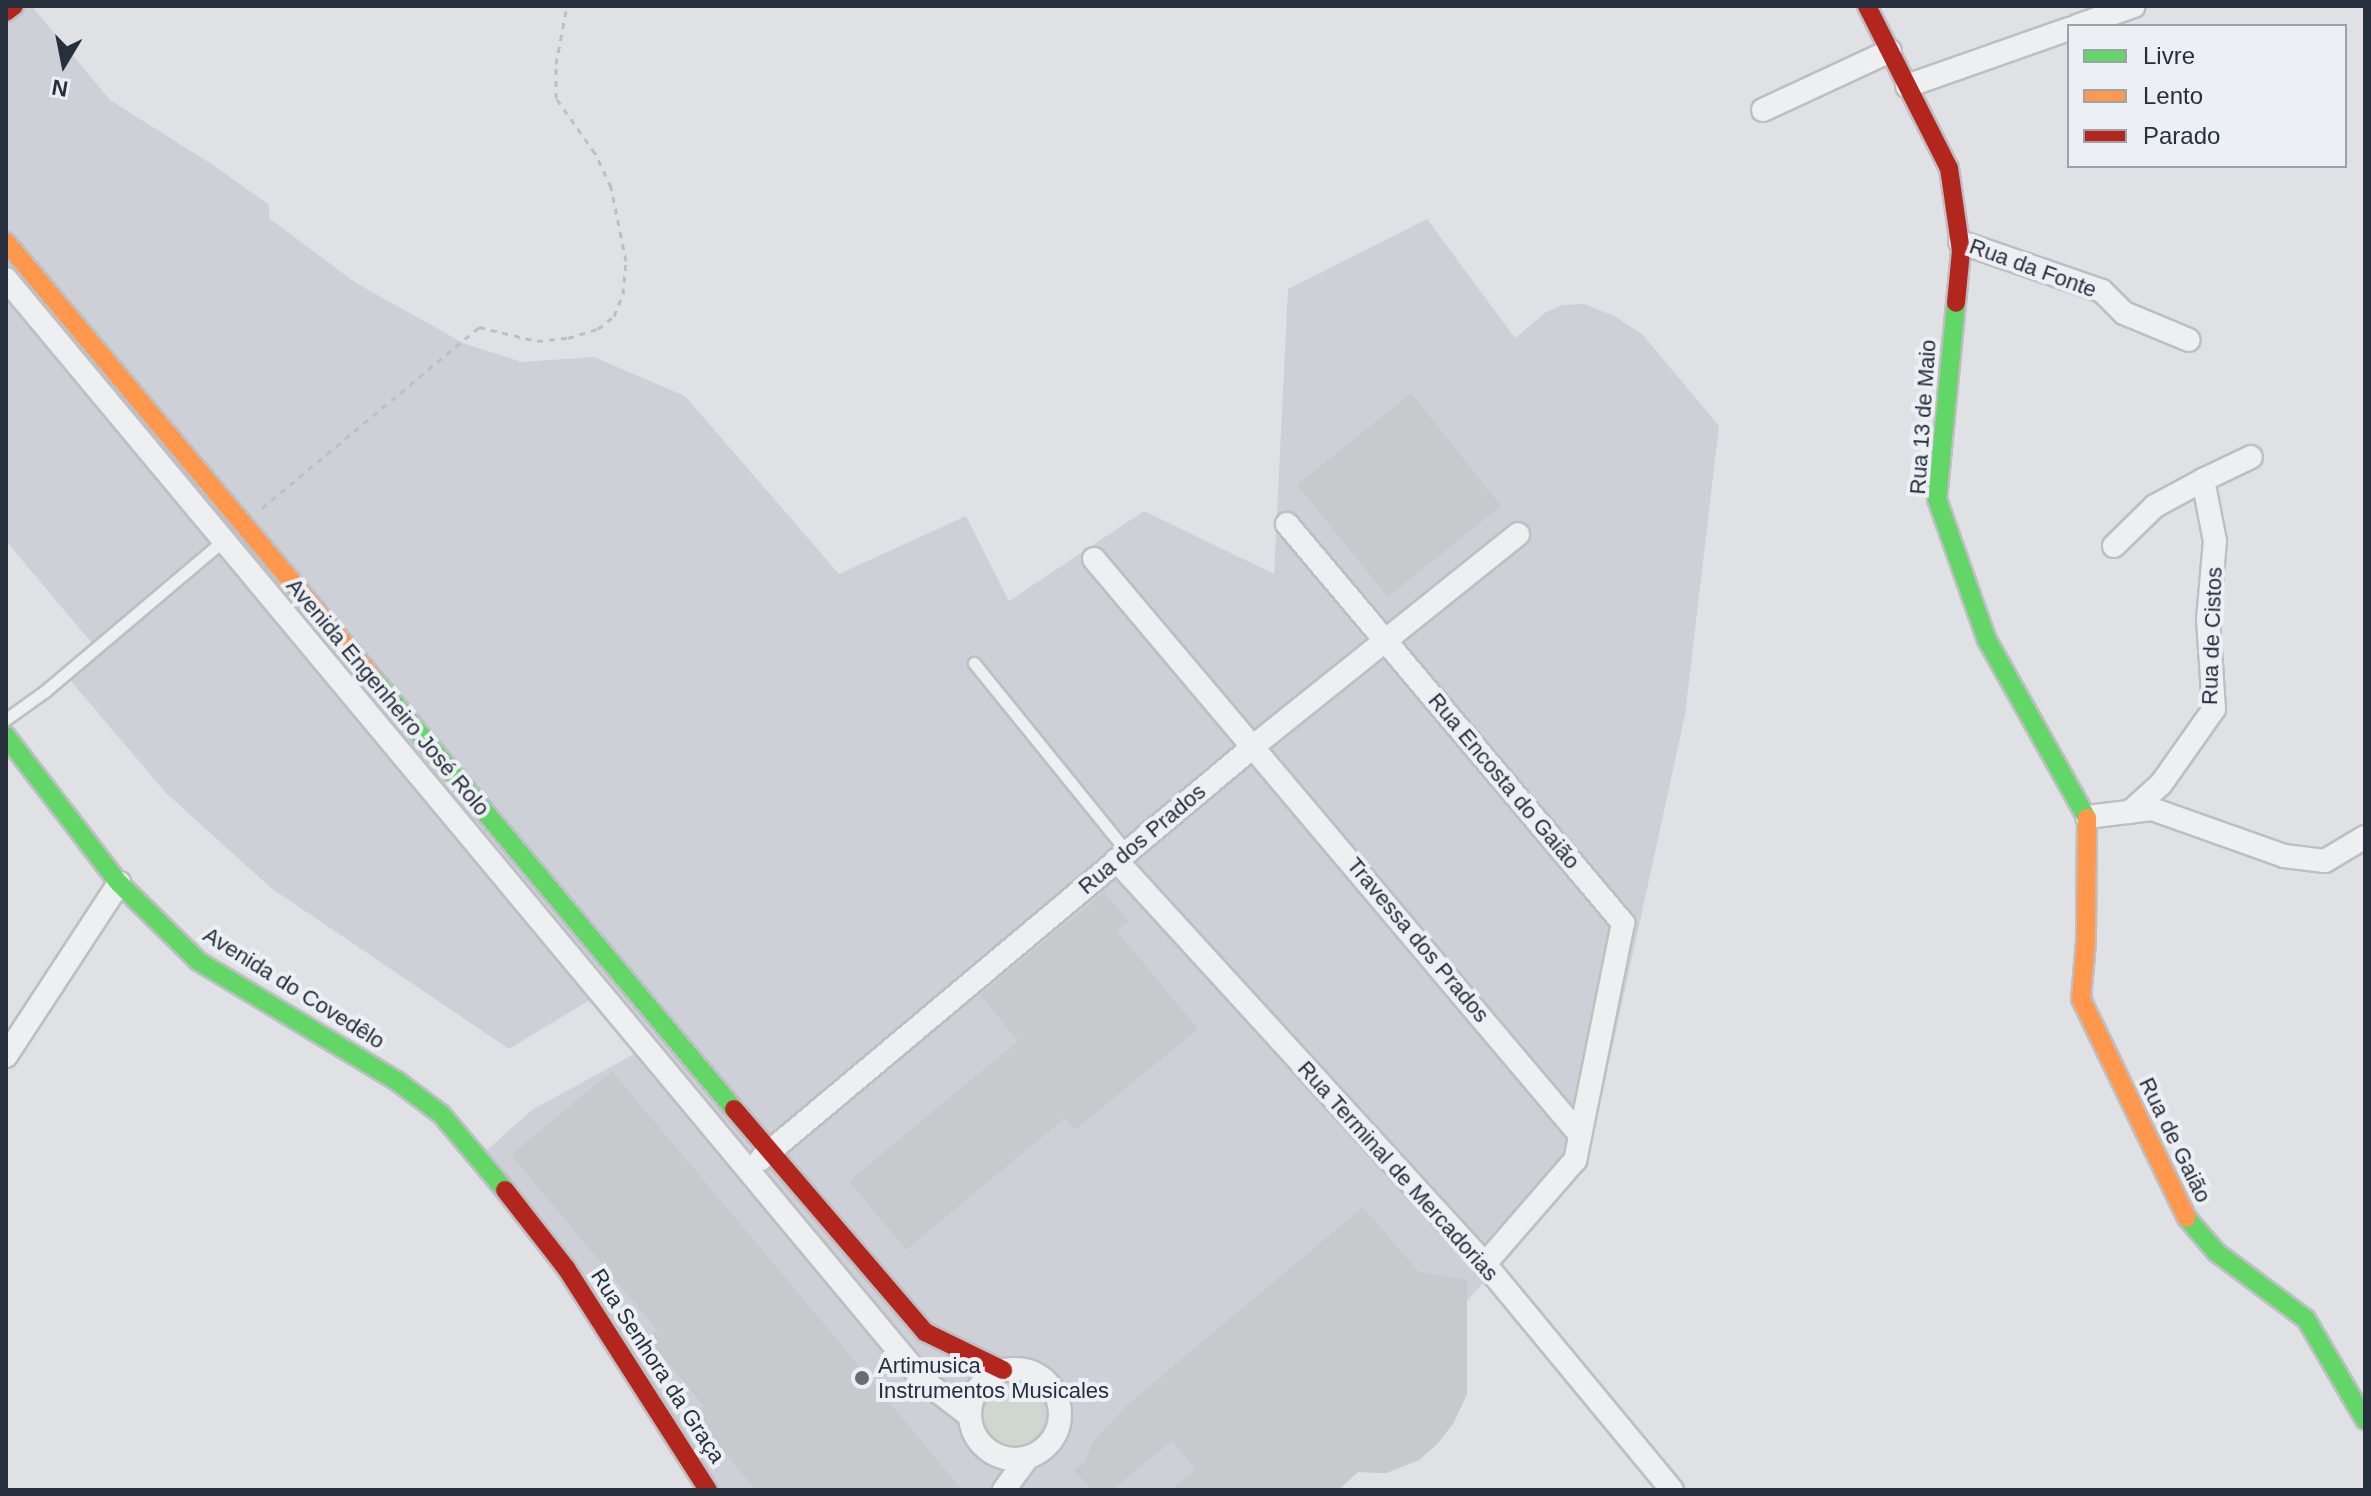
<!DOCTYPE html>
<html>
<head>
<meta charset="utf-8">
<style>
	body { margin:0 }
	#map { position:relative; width:2371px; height:1496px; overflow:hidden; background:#dfe1e4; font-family:Arial,sans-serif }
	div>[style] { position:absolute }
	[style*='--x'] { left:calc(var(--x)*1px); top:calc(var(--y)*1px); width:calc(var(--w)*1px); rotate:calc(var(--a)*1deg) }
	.built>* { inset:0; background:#cdd1d7 }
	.green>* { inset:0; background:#d0d7cf }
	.round { border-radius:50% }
	.building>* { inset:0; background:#c7c9cc }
	.path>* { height:3px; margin-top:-1.5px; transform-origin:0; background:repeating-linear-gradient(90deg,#bebfc4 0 6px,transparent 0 12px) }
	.roads { filter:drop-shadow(2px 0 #bdbfc2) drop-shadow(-2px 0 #bdbfc2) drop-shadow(0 2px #bdbfc2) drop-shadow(0 -2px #bdbfc2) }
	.lane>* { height:11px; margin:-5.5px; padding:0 5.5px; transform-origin:5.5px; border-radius:5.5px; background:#eeeff1 }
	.street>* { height:22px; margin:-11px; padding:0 11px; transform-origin:11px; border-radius:11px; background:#eeeff1 }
	.street>.ring { margin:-11px; padding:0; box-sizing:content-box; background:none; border:22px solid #eeeff1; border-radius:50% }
	.fast>* { height:18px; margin:-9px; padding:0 9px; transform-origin:9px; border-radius:9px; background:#63d668 }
	.slow>* { height:18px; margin:-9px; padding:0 9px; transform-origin:9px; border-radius:9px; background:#ff974d }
	.jam>* { height:18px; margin:-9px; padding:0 9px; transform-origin:9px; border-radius:9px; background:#b3261e }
	.dots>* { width:22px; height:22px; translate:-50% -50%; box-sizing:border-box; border:4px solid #eceff4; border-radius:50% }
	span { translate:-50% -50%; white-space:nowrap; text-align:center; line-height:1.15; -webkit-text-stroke:8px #eceff4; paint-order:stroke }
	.street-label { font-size:22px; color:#272f3c }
	.poi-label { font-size:22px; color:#272f3c }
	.left { translate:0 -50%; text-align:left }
	.frame { position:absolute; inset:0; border:8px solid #272f3c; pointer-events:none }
	.legend { position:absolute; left:2067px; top:24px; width:280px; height:144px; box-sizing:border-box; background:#eceff4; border:2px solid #9da2aa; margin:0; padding:10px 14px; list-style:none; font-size:24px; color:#272f3c }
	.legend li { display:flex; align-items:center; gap:16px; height:40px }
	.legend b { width:40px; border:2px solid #9da2aa }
	.north { position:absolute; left:24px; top:24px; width:80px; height:80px; -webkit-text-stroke:6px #eceff4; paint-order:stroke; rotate:190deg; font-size:22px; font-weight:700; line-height:32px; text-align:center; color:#272f3c }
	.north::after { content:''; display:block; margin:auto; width:28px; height:36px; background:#272f3c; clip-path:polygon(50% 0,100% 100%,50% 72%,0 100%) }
</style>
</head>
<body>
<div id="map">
	<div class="built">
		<div style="clip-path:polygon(6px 6px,37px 6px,34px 9px,110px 100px,216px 167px,269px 205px,269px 218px,356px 283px,463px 343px,522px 362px,594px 357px,685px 396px,839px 574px,966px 516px,1009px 601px,1144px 511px,1274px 574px,1288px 289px,1427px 219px,1515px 338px,1546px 312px,1562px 305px,1584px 304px,1614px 316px,1642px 334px,1719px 426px,1685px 715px,1586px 1168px,1467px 1301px,1467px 1394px,1437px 1444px,1419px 1460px,1386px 1473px,1358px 1472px,1338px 1490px,721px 1490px,487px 1150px,532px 1110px,634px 1054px,590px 1000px,509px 1049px,271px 888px,166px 793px,70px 680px,101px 654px,6px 541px)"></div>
	</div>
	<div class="green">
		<div class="round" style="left:983px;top:1387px;width:60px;height:60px"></div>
	</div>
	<div class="building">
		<div style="clip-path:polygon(1411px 393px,1501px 506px,1388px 597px,1297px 485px)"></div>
		<div style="clip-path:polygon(1104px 892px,1129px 921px,1117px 931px,1198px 1029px,1075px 1130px,1065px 1118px,906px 1250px,849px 1181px,1018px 1041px,980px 995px)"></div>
		<div style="clip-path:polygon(612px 1071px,825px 1325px,962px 1490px,756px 1490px,693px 1415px,704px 1406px,647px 1338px,657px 1330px,511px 1155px)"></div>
		<div style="clip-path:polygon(1363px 1207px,1419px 1272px,1467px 1280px,1467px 1394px,1453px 1424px,1437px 1444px,1419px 1460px,1386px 1473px,1358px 1472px,1338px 1490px,1171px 1490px,1195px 1469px,1172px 1441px,1112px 1490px,1092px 1490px,1074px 1470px,1084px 1463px,1093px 1442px,1128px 1404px)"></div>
	</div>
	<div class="path">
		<div style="--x:262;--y:508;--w:283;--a:-39.8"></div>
		<div style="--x:479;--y:327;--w:60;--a:13.6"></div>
		<div style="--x:537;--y:341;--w:31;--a:-6"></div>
		<div style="--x:568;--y:338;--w:31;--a:-17"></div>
		<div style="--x:598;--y:329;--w:21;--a:-39"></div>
		<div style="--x:614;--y:316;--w:24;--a:-68"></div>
		<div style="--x:623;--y:294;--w:33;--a:-85"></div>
		<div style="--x:626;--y:261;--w:76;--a:-101.5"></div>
		<div style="--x:611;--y:187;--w:38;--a:-115"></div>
		<div style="--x:595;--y:153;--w:67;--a:-125.3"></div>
		<div style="--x:556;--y:98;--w:34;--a:-90"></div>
		<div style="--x:556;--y:64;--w:59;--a:-79.3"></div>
	</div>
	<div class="roads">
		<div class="lane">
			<div style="--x:974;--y:663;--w:242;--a:51"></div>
			<div style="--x:6;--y:719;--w:47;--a:-35.4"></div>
			<div style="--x:44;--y:692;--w:234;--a:-40.2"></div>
		</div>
		<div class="street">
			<div style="--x:2077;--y:26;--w:60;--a:-19.3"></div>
			<div style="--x:1907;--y:86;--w:172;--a:-19.4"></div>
			<div style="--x:1763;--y:110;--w:140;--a:-24.9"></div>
			<div style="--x:1960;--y:242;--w:150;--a:19"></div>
			<div style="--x:2102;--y:291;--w:31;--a:45"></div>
			<div style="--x:2124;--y:313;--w:70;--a:22.6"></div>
			<div style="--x:6;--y:279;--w:1433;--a:50.21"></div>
			<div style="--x:923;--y:1380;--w:59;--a:37.5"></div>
			<div style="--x:2203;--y:480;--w:53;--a:-25.6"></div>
			<div style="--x:1287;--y:524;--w:522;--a:49.9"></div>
			<div style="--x:1623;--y:923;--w:242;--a:101.4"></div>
			<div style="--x:1575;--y:1160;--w:138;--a:130.9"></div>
			<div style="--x:2114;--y:546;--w:57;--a:-44.3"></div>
			<div style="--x:2155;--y:506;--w:55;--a:-28.4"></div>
			<div style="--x:2203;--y:480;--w:62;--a:78.9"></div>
			<div style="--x:2215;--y:541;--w:78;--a:95.1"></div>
			<div style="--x:2208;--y:619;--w:90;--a:86.2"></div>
			<div style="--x:2214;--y:709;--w:92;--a:125.2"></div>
			<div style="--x:2161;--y:784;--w:42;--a:137.9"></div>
			<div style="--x:1094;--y:559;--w:754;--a:49.84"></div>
			<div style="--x:2087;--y:817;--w:65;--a:-7"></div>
			<div style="--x:2152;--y:809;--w:140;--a:19.6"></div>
			<div style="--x:2284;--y:856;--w:41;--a:7"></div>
			<div style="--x:2325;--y:861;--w:47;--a:-31"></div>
			<div style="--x:1116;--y:860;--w:547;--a:47.59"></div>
			<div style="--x:1485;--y:1264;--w:293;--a:50.4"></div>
			<div style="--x:6;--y:1056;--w:207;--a:-56.8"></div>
			<div style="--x:761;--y:1159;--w:645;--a:-39.96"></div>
			<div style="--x:1255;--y:745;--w:337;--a:-38.7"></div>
			<div class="ring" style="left:970px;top:1369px;width:68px;height:68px"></div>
			<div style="--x:1004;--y:1490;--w:39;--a:-54"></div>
		</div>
		<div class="fast">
			<div style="--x:1956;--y:303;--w:197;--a:95.5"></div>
			<div style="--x:1937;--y:499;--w:150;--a:70.5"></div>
			<div style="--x:1987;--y:640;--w:204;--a:60.7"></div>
			<div style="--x:372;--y:677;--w:564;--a:50.04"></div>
			<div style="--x:6;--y:736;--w:185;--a:52.5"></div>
			<div style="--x:119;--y:883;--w:111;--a:44.6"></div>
			<div style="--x:198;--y:961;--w:232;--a:31.1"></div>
			<div style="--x:397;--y:1081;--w:55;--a:36.9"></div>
			<div style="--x:441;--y:1114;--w:99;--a:49.9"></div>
			<div style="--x:2187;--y:1218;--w:45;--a:49.5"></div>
			<div style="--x:2216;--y:1252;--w:112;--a:36.7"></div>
			<div style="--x:2306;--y:1319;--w:117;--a:59.7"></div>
		</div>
		<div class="slow">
			<div style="--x:6;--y:242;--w:568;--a:49.92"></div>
			<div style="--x:2087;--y:818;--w:123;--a:90.5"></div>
			<div style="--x:2086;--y:941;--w:58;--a:94.9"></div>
			<div style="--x:2081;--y:999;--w:243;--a:64.2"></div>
		</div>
		<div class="jam">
			<div style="--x:1867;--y:6;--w:182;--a:63.2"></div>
			<div style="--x:1949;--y:168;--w:84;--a:81.8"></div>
			<div style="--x:1961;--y:251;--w:52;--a:95.5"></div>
			<div style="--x:6;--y:12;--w:10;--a:-37"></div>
			<div style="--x:734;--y:1109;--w:294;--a:49.4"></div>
			<div style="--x:925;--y:1332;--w:87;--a:26"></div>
			<div style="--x:505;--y:1190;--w:99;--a:52"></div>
			<div style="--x:566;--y:1268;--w:264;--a:57.4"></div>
		</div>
	</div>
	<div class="dots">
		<div style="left:862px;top:1378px;background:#676d77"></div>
	</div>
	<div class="street-label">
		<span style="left:2033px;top:268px;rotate:20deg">Rua da Fonte</span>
		<span style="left:1923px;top:417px;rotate:-86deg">Rua 13 de Maio</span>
		<span style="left:2212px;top:636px;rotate:-88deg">Rua de Cistos</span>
		<span style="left:388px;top:697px;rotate:50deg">Avenida Engenheiro José Rolo</span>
		<span style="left:1504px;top:781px;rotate:50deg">Rua Encosta do Gaião</span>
		<span style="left:1142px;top:839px;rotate:-40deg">Rua dos Prados</span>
		<span style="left:1418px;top:940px;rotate:50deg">Travessa dos Prados</span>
		<span style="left:294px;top:988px;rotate:32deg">Avenida do Covedêlo</span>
		<span style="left:2175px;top:1140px;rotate:64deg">Rua de Gaião</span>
		<span style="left:1398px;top:1171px;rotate:48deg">Rua Terminal de Mercadorias</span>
		<span style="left:658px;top:1366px;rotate:57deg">Rua Senhora da Graça</span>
	</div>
	<div class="poi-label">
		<span class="left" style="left:878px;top:1378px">Artimusica<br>Instrumentos Musicales</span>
	</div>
	<div class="frame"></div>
	<ul class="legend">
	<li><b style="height:10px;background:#63d668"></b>Livre</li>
	<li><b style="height:10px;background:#ff974d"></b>Lento</li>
	<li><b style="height:10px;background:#b3261e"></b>Parado</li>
	</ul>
	<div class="north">N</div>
</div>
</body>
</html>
